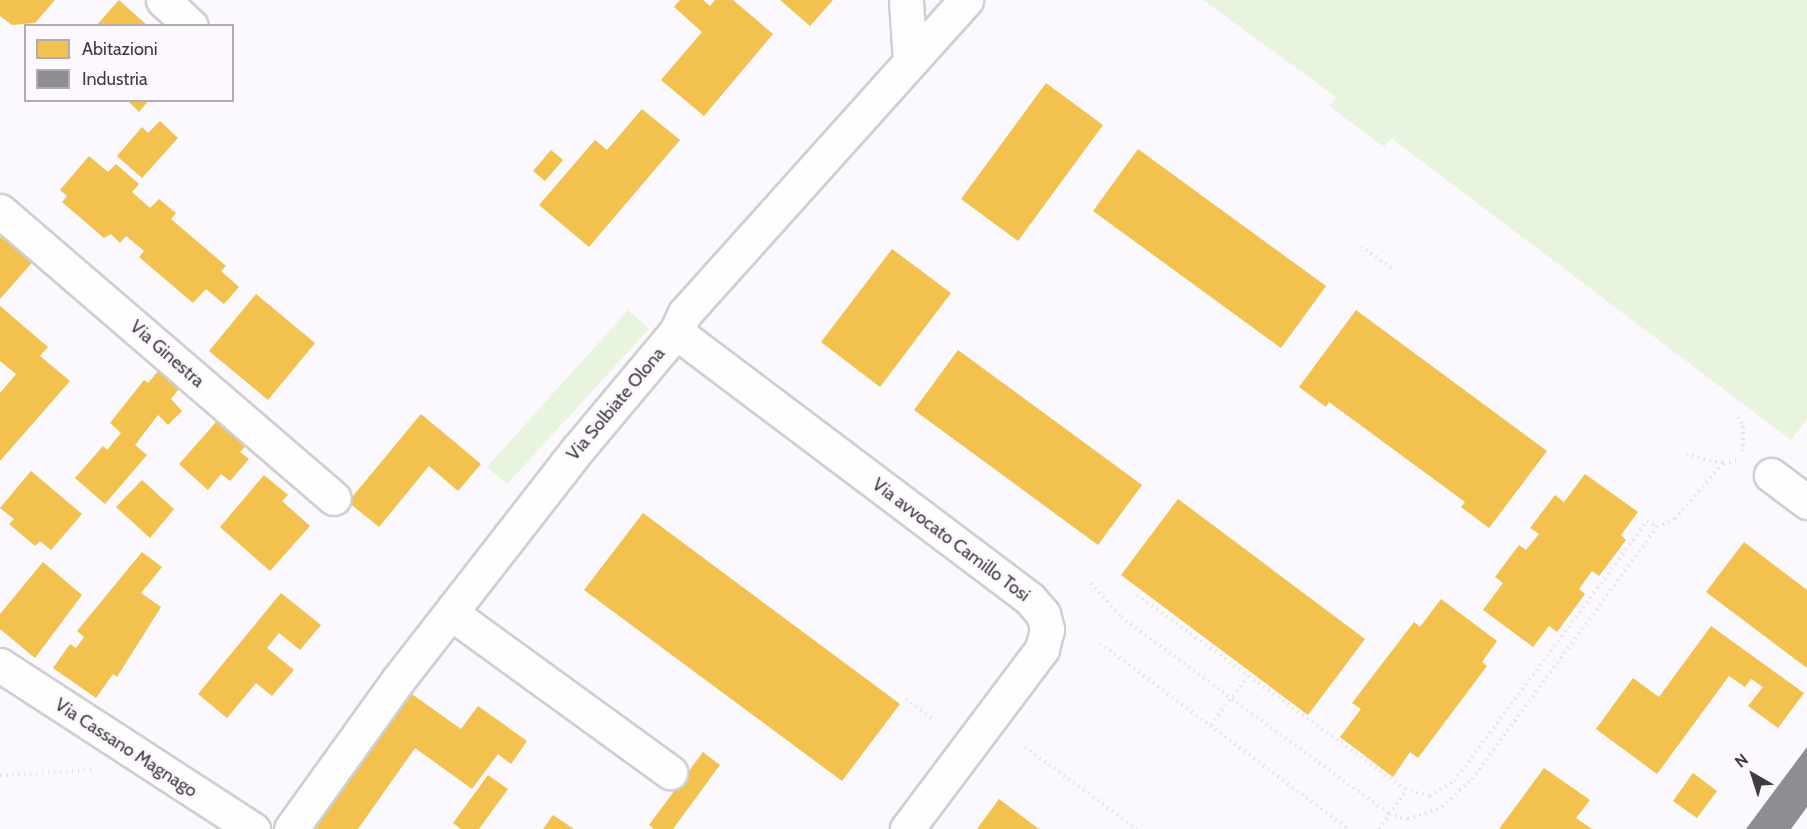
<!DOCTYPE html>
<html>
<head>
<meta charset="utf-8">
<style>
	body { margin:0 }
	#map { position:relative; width:1807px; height:829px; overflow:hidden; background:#fbf9fd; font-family:Cabin,sans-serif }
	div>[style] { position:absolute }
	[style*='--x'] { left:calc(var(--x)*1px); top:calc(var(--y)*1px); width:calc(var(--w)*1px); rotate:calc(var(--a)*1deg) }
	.green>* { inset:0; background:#e8f4de }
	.homes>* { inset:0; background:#f2c14e }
	.industry>* { inset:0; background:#8d8d92 }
	.path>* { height:4px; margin-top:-2px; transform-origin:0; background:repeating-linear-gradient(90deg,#e4e4e4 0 1.5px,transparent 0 6px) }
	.roads { filter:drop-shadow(2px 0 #d0ced2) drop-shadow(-2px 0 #d0ced2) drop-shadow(0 2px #d0ced2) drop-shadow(0 -2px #d0ced2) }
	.minor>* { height:33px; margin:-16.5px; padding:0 16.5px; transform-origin:16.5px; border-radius:16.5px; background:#fefeff }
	span { translate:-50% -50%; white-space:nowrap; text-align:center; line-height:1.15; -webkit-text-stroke:6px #fcf8fe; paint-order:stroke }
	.street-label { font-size:18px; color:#3f3b40 }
	.legend { position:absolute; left:24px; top:24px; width:210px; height:78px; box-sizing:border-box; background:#fcf8fe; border:2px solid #b0acb2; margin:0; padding:8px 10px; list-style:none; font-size:18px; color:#3f3b40 }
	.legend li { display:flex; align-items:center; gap:12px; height:30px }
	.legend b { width:30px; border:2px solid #b0acb2 }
	.north { position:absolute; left:1723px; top:745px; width:60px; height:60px; -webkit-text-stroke:4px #fcf8fe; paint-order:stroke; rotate:321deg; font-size:16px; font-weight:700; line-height:24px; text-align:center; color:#3f3b40 }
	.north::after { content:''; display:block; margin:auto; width:21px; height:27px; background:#3f3b40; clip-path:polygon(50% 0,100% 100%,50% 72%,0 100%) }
</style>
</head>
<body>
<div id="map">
	<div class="green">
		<div style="clip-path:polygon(1203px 0,1807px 0,1807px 419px,1791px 440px,1391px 138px,1384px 147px,1329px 106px,1336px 97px)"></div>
		<div style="clip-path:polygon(628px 310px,649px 329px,507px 484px,487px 467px)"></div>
	</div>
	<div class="homes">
		<div style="clip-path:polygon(0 0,55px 0,35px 23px,12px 25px,0 16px)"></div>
		<div style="clip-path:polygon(119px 0,148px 26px,96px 26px)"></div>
		<div style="clip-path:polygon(680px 0,703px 0,710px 6px,715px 0,733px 0,773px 34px,704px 116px,661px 80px,702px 32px,674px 7px)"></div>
		<div style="clip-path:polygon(780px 0,833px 0,810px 26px)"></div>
		<div style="clip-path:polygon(1046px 83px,1103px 125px,1018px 241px,961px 199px)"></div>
		<div style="clip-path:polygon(127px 100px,149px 100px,139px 112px)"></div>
		<div style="clip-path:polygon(642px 109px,680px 140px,589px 247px,539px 205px,595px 140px,607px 150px)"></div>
		<div style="clip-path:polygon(160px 121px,178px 138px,142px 178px,117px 156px,142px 127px,148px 133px)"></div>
		<div style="clip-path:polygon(1138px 149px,1326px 286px,1281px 348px,1093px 211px)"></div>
		<div style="clip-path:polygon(551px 150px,563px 160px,545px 181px,533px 171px)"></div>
		<div style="clip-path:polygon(89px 156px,108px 172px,116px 164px,139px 184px,132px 192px,150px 208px,159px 199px,176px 213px,171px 219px,226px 266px,221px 271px,239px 287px,224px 304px,206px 289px,193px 303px,139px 257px,144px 251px,126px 236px,120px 243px,111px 234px,104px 238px,62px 202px,67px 196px,60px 190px)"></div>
		<div style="clip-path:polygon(7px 230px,37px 257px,0 299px,0 238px)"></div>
		<div style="clip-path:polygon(892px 249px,951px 293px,880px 387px,821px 342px)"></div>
		<div style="clip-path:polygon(256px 294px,315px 343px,268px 400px,209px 351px)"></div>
		<div style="clip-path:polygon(0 306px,48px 347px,40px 356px,70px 381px,0 461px,0 393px,16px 374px,0 361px)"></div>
		<div style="clip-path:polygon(1356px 310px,1547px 451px,1489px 528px,1461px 507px,1465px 502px,1329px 402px,1326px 407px,1299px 387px)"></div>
		<div style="clip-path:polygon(958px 350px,1142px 485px,1098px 545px,914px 410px)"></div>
		<div style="clip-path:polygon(165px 363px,186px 380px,171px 399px,182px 411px,168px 425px,158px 415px,135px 445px,147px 455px,105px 504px,75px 478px,103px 446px,107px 450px,121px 433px,110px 423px,144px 380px,148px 383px)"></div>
		<div style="clip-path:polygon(224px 413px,253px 438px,240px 452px,249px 459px,230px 481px,221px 474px,208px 490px,179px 464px)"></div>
		<div style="clip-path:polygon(421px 414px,481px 464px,458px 491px,429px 466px,379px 527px,348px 502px)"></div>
		<div style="clip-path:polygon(31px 471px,82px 514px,51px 550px,40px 541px,35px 546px,9px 524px,14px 519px,0 508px)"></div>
		<div style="clip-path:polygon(1585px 474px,1638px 512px,1621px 535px,1626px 540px,1599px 576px,1592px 571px,1579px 589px,1585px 594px,1557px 632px,1549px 626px,1533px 647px,1483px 610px,1503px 583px,1495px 577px,1519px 545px,1526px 550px,1539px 534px,1530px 528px,1555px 495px,1564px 502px)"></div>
		<div style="clip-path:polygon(264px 475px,288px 495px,282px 501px,310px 526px,270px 571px,220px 527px)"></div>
		<div style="clip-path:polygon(142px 480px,174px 509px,150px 538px,116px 507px)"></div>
		<div style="clip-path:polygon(1178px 499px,1365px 639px,1308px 715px,1121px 575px)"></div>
		<div style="clip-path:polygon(643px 513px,900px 704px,842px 781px,584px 590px)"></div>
		<div style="clip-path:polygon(1744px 542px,1807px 590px,1807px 668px,1706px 592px)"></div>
		<div style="clip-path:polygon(142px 552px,162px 567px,141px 593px,161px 607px,117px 677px,113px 674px,96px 698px,53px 668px,70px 644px,76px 648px,84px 637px,77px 631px)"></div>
		<div style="clip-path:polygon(43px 562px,82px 595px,35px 658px,0 629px,0 614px)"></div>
		<div style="clip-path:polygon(281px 593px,321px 625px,300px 650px,279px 633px,267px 648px,294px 670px,272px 696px,256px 683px,227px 718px,198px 694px)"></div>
		<div style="clip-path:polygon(1441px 599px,1497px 641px,1482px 662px,1487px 666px,1418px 758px,1410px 752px,1393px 777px,1340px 737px,1361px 709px,1352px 703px,1414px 622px,1420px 627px)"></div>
		<div style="clip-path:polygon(1711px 626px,1804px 693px,1778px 728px,1748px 706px,1763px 687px,1751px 679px,1745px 687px,1729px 676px,1657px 774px,1596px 729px,1633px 678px,1659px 697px)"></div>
		<div style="clip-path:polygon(402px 687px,461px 729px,478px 706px,527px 741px,511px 764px,498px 754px,472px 789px,415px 748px,358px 829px,302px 829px)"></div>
		<div style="clip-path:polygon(703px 752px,720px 765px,673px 829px,654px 829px,649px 825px)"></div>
		<div style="clip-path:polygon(1544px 768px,1590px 800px,1576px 818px,1592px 829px,1499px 829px)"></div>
		<div style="clip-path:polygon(1693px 773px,1717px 791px,1697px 818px,1673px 801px)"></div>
		<div style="clip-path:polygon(488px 775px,508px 789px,479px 829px,461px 829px,453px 823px)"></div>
		<div style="clip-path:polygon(999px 799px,1039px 829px,977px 829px)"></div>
		<div style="clip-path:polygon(553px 815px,574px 829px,543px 829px)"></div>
	</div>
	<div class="industry">
		<div style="clip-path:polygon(1807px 747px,1807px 807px,1791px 829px,1746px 829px)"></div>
	</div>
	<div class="path">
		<div style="--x:1361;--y:246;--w:39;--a:36"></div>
		<div style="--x:1738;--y:417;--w:10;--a:61"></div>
		<div style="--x:1743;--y:426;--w:25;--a:90"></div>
		<div style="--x:1686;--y:455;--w:38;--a:12"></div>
		<div style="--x:1091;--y:583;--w:45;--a:48.6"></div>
		<div style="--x:1121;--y:617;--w:333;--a:36.3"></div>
		<div style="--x:1389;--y:814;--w:20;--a:15"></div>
		<div style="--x:1408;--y:819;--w:36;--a:-19"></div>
		<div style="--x:1442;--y:807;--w:41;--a:-43"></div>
		<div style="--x:1472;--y:779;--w:313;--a:-53.7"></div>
		<div style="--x:1137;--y:595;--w:331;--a:35.9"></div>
		<div style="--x:1405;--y:789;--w:26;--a:16"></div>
		<div style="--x:1430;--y:796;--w:28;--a:-32"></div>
		<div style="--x:1454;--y:781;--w:324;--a:-53.4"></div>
		<div style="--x:1647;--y:521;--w:12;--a:31"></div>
		<div style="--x:1657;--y:527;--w:20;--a:-24"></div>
		<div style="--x:1675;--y:519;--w:74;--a:-49.4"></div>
		<div style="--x:1723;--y:463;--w:16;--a:-11"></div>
		<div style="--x:1100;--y:643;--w:311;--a:36.8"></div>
		<div style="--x:906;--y:699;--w:34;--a:37"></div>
		<div style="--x:1211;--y:725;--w:61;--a:-52.9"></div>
		<div style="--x:1025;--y:747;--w:139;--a:36.2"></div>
		<div style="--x:0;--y:775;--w:92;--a:-3.1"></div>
		<div style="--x:1379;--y:829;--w:47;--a:-55.3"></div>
	</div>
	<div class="roads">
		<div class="minor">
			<div style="--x:163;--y:0;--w:38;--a:43"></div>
			<div style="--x:906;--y:0;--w:62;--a:86.3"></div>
			<div style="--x:0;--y:211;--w:440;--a:40.7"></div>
			<div style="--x:676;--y:332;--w:443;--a:37"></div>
			<div style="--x:1030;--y:599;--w:20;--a:49"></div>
			<div style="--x:1043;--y:614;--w:16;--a:75"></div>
			<div style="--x:1047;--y:629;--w:21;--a:104"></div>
			<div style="--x:1042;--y:649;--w:225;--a:126.9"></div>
			<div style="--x:1771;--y:475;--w:45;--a:36.9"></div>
			<div style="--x:451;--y:613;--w:271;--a:36"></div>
			<div style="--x:0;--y:665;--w:302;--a:33"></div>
			<div style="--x:291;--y:829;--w:183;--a:-54.3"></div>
			<div style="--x:398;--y:680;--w:293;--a:-52.1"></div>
			<div style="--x:578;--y:449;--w:153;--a:-50.1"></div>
			<div style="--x:676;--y:332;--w:21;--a:-65"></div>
			<div style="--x:685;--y:313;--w:421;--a:-48.1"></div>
		</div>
	</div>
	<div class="street-label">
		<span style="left:167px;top:354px;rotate:41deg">Via Ginestra</span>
		<span style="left:616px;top:404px;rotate:-50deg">Via Solbiate Olona</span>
		<span style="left:951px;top:540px;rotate:37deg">Via avvocato Camillo Tosi</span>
		<span style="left:126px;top:748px;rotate:33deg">Via Cassano Magnago</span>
	</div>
	<ul class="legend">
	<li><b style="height:16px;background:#f2c14e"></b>Abitazioni</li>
	<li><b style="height:16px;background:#8d8d92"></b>Industria</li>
	</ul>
	<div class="north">N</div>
</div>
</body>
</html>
